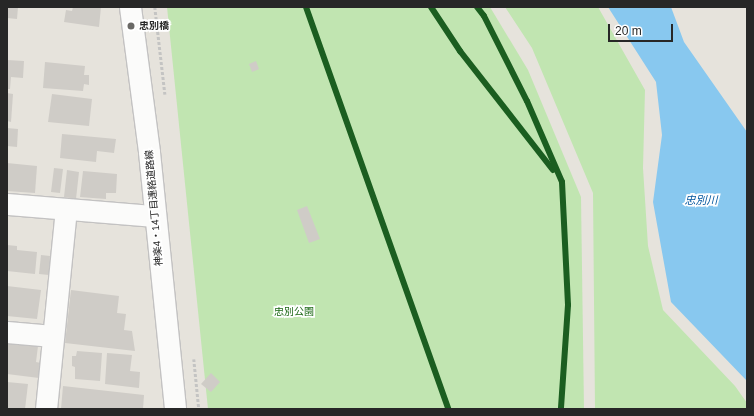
<!DOCTYPE html>
<html>
<head>
<meta charset="utf-8">
<style>
	body { margin:0 }
	#map { position:relative; width:754px; height:416px; overflow:hidden; background:#e6e3dc; font-family:Helvetica,"Noto Sans JP",sans-serif }
	div>[style] { position:absolute }
	[style*='--x'] { left:calc(var(--x)*1px); top:calc(var(--y)*1px); width:calc(var(--w)*1px); rotate:calc(var(--a)*1deg) }
	.green>* { inset:0; background:#c1e5b1 }
	.water>* { inset:0; background:#88c8ef }
	.building>* { inset:0; background:#cfccc7 }
	.path>* { height:2.5px; margin-top:-1.25px; transform-origin:0; background:repeating-linear-gradient(90deg,#c4c4c3 0 3px,transparent 0 5px) }
	.roads { filter:drop-shadow(1px 0 #c3c2c2) drop-shadow(-1px 0 #c3c2c2) drop-shadow(0 1px #c3c2c2) drop-shadow(0 -1px #c3c2c2) }
	.minor>* { height:21px; margin:-10.5px; padding:0 10.5px; transform-origin:10.5px; border-radius:10.5px; background:#fbfbfa }
	.cycleway>* { height:6px; margin:-3px; padding:0 3px; transform-origin:3px; border-radius:3px; background:#1b5e20 }
	.dots>* { width:11px; height:11px; translate:-50% -50%; box-sizing:border-box; border:2px solid #fff; border-radius:50% }
	span { translate:-50% -50%; white-space:nowrap; text-align:center; line-height:1.15; -webkit-text-stroke:3.5px #fff; paint-order:stroke }
	.poi-label { font-size:10px; color:#272727; font-weight:700 }
	.left { translate:0 -50%; text-align:left }
	.street-label { font-size:10px; color:#272727 }
	.park-label { font-size:10px; color:#1b6714 }
	.water-label { font-size:11px; color:#03579f; font-style:italic }
	.frame { position:absolute; inset:0; border:8px solid #272727; pointer-events:none }
	.scale { position:absolute; left:608px; top:24px; width:65px; height:18px; box-sizing:border-box; border:2px solid #272727; border-top:0; padding-left:5px; font-size:12px; line-height:14px; white-space:nowrap; color:#272727; -webkit-text-stroke:3px #fff; paint-order:stroke }
</style>
</head>
<body>
<div id="map">
	<div class="green">
		<div style="clip-path:polygon(167px 7px,490px 7px,528px 70px,581px 197px,584px 409px,208px 409px)"></div>
		<div style="clip-path:polygon(505px 7px,598px 7px,645px 90px,643px 168px,648px 246px,663px 310px,735px 386px,747px 403px,747px 409px,595px 409px,593px 193px,532px 48px)"></div>
	</div>
	<div class="water">
		<div style="clip-path:polygon(608px 7px,671px 7px,684px 42px,747px 132px,747px 381px,671px 302px,653px 202px,662px 135px,656px 82px)"></div>
	</div>
	<div class="building">
		<div style="clip-path:polygon(7px 7px,18px 7px,17px 19px,7px 18px)"></div>
		<div style="clip-path:polygon(73px 7px,101px 7px,99px 27px,64px 22px,66px 10px,72px 11px)"></div>
		<div style="clip-path:polygon(7px 60px,24px 61px,23px 78px,11px 77px,10px 89px,7px 89px)"></div>
		<div style="clip-path:polygon(256px 61px,259px 69px,252px 72px,249px 64px)"></div>
		<div style="clip-path:polygon(45px 62px,85px 66px,84px 75px,89px 75px,89px 85px,84px 84px,83px 91px,43px 88px)"></div>
		<div style="clip-path:polygon(7px 93px,13px 94px,11px 122px,7px 121px)"></div>
		<div style="clip-path:polygon(52px 94px,92px 99px,89px 126px,48px 122px)"></div>
		<div style="clip-path:polygon(7px 128px,18px 129px,17px 147px,7px 146px)"></div>
		<div style="clip-path:polygon(62px 134px,116px 139px,114px 153px,97px 151px,96px 162px,60px 158px)"></div>
		<div style="clip-path:polygon(7px 163px,37px 166px,35px 193px,7px 191px)"></div>
		<div style="clip-path:polygon(54px 168px,63px 169px,60px 193px,51px 192px)"></div>
		<div style="clip-path:polygon(67px 170px,79px 172px,76px 199px,64px 197px)"></div>
		<div style="clip-path:polygon(83px 171px,117px 174px,116px 193px,106px 193px,106px 199px,80px 197px)"></div>
		<div style="clip-path:polygon(307px 206px,320px 239px,309px 243px,297px 210px)"></div>
		<div style="clip-path:polygon(7px 245px,17px 246px,17px 250px,37px 252px,35px 274px,7px 271px)"></div>
		<div style="clip-path:polygon(41px 255px,50px 256px,49px 275px,39px 274px)"></div>
		<div style="clip-path:polygon(7px 286px,41px 290px,37px 319px,7px 316px)"></div>
		<div style="clip-path:polygon(71px 290px,119px 296px,117px 313px,126px 314px,124px 330px,132px 331px,135px 351px,65px 343px)"></div>
		<div style="clip-path:polygon(9px 343px,38px 346px,36px 362px,41px 363px,39px 378px,7px 374px,7px 346px)"></div>
		<div style="clip-path:polygon(77px 351px,102px 353px,100px 381px,75px 379px,75px 367px,72px 366px,72px 356px,76px 356px)"></div>
		<div style="clip-path:polygon(107px 353px,132px 355px,130px 371px,140px 372px,139px 388px,105px 384px)"></div>
		<div style="clip-path:polygon(211px 373px,220px 382px,211px 392px,201px 384px)"></div>
		<div style="clip-path:polygon(7px 382px,28px 384px,25px 409px,7px 409px)"></div>
		<div style="clip-path:polygon(63px 386px,144px 395px,143px 409px,61px 409px)"></div>
	</div>
	<div class="path">
		<div style="--x:155;--y:7;--w:88;--a:83.4"></div>
		<div style="--x:194;--y:359;--w:50;--a:84.3"></div>
	</div>
	<div class="roads">
		<div class="minor">
			<div style="--x:130;--y:7;--w:146;--a:82.5"></div>
			<div style="--x:149;--y:152;--w:258;--a:84.2"></div>
			<div style="--x:7;--y:204;--w:147;--a:4.7"></div>
			<div style="--x:7;--y:332;--w:46;--a:5"></div>
			<div style="--x:46;--y:409;--w:201;--a:-84.3"></div>
		</div>
	</div>
	<div class="cycleway">
		<div style="--x:306;--y:7;--w:426;--a:70.5"></div>
		<div style="--x:431;--y:7;--w:53;--a:56.6"></div>
		<div style="--x:460;--y:51;--w:151;--a:52"></div>
		<div style="--x:477;--y:7;--w:11;--a:52"></div>
		<div style="--x:484;--y:16;--w:95;--a:63.2"></div>
		<div style="--x:527;--y:101;--w:88;--a:66.6"></div>
		<div style="--x:562;--y:182;--w:123;--a:87.2"></div>
		<div style="--x:568;--y:305;--w:104;--a:93.9"></div>
	</div>
	<div class="dots">
		<div style="left:131px;top:26px;background:#6a6966"></div>
	</div>
	<div class="poi-label">
		<span class="left" style="left:139px;top:26px">忠別橋</span>
	</div>
	<div class="street-label">
		<span style="left:154px;top:208px;rotate:-95deg">神楽4・14丁目連絡道路線</span>
	</div>
	<div class="park-label">
		<span style="left:294px;top:312px">忠別公園</span>
	</div>
	<div class="water-label">
		<span style="left:701px;top:200px">忠別川</span>
	</div>
	<div class="frame"></div>
	<div class="scale">20 m</div>
</div>
</body>
</html>
